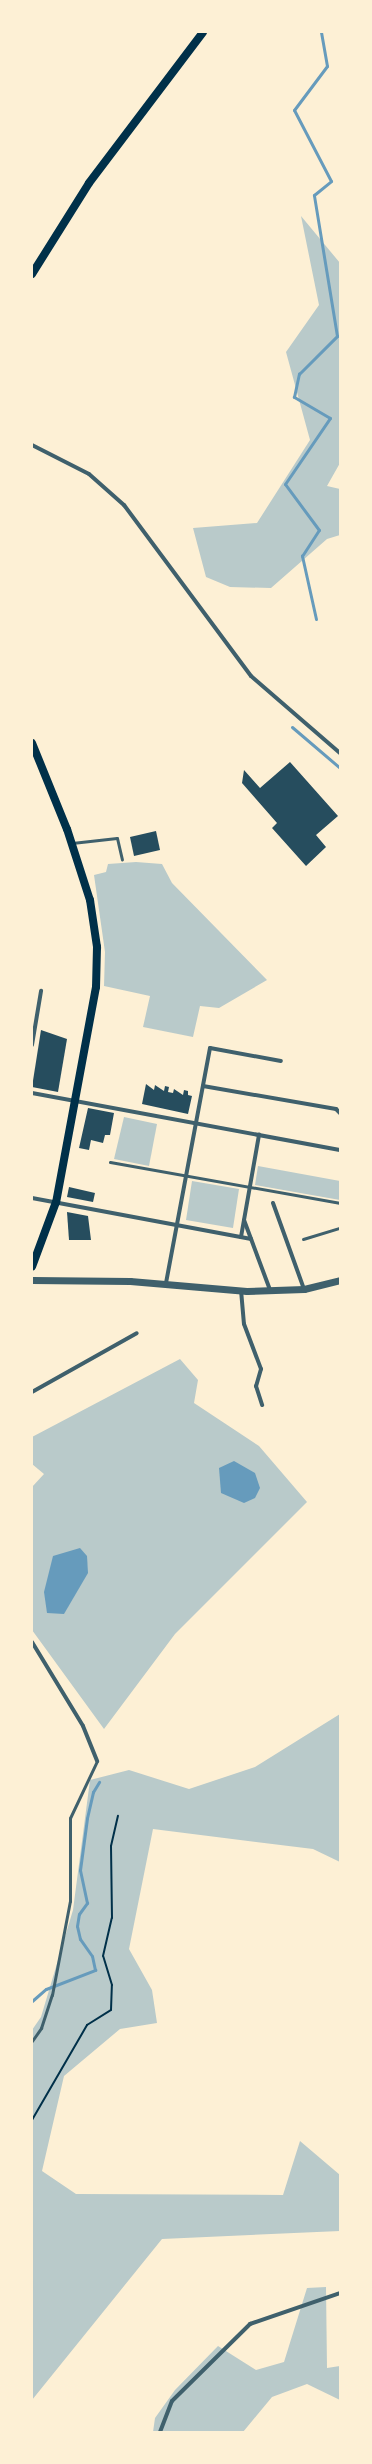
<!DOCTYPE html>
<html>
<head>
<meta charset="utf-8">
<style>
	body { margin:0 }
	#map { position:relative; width:372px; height:2464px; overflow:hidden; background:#fdf0d5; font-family:Figtree,sans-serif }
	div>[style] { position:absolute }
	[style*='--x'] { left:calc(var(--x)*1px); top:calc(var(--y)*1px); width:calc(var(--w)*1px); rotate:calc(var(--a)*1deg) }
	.green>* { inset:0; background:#b9caca }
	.water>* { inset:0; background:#669bbc }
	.stream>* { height:3px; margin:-1.5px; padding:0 1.5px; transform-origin:1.5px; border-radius:1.5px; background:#669bbc }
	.building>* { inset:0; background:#264d5e }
	.path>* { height:2px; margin:-1px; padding:0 1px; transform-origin:1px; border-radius:1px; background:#003049 }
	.service>* { height:3px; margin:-1.5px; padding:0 1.5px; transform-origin:1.5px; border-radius:1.5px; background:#3f606c }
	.minor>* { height:4px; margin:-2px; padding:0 2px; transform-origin:2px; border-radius:2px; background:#3f606c }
	.tertiary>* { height:7px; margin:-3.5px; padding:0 3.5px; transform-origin:3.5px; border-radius:3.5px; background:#3f606c }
	.secondary>* { height:8px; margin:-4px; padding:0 4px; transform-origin:4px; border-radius:4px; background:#003049 }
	span { translate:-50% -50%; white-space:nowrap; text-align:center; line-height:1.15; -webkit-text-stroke:3px #fdf0d5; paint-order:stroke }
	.frame { position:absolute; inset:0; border:33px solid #fdf0d5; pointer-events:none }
</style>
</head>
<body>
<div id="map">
	<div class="green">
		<div style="clip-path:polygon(301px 216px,340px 263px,340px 463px,327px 486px,340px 489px,340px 535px,327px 539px,271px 588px,230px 587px,206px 577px,193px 528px,257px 523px,310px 440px,286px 352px,319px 305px)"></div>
		<div style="clip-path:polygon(136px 862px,162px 864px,172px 883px,267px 980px,219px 1008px,200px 1006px,193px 1037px,143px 1027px,150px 996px,104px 986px,105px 952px,94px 875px,106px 872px,108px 864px)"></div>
		<div style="clip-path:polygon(124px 1117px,157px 1124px,149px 1166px,114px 1159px)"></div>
		<div style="clip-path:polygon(258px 1166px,340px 1181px,340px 1200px,255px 1185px)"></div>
		<div style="clip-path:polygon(192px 1181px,239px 1189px,233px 1228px,186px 1220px)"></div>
		<div style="clip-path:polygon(180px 1359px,198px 1380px,194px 1403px,259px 1446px,307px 1502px,175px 1634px,104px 1729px,32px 1630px,32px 1487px,44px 1474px,32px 1464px,32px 1437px)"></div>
		<div style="clip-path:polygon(340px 1714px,340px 1862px,313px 1849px,153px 1829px,129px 1949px,152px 1990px,157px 2023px,120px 2029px,64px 2076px,42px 2171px,76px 2194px,283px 2195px,300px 2141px,340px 2175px,340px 2231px,162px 2239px,32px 2400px,32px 2030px,41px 2017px,73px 1910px,90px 1780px,129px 1770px,189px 1789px,255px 1767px)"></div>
		<div style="clip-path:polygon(326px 2287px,327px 2368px,340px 2366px,340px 2400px,307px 2384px,272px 2397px,243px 2432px,153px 2432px,155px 2418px,175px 2390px,218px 2346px,256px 2370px,284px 2362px,307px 2288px)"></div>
	</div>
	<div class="water">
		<div style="clip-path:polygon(234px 1461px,255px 1473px,260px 1488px,255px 1498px,244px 1503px,221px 1493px,219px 1468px)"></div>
		<div style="clip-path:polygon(80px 1548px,87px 1556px,88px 1573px,64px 1614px,47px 1613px,44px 1592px,53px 1556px)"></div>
	</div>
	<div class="stream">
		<div style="--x:316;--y:619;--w:65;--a:-102.5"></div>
		<div style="--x:302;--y:556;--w:31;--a:-57"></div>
		<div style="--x:319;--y:530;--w:57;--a:-126.5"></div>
		<div style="--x:285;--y:484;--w:80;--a:-55.7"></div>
		<div style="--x:330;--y:418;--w:42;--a:-149.7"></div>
		<div style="--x:294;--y:397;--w:24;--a:-78"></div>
		<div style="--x:299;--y:374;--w:54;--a:-45"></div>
		<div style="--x:337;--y:336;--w:143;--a:-99.3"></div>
		<div style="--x:314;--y:195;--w:22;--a:-39"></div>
		<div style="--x:331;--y:181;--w:80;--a:-117.5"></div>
		<div style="--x:294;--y:110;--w:55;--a:-53.1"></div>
		<div style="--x:327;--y:66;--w:35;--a:-100"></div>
		<div style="--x:292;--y:727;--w:63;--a:40.5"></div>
		<div style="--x:32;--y:2001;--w:18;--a:-41"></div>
		<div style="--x:46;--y:1989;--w:53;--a:-21.2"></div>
		<div style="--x:95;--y:1970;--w:14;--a:-102"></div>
		<div style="--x:92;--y:1956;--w:21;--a:-125"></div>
		<div style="--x:80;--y:1939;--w:13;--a:-103"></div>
		<div style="--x:77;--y:1926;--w:12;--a:-81"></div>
		<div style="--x:79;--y:1914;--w:14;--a:-54"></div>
		<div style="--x:87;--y:1903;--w:34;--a:-102"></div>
		<div style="--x:80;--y:1870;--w:52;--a:-82.3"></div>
		<div style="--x:87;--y:1818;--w:27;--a:-77"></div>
		<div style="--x:93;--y:1792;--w:12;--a:-59"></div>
	</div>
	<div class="building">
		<div style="clip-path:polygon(290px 762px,338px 816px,316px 835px,326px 847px,306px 866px,272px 828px,277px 823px,242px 783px,244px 770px,260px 788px)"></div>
		<div style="clip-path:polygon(156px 831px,160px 850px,134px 856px,130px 837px)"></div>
		<div style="clip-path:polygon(41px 1030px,67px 1039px,58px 1092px,32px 1087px)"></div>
		<div style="clip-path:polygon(146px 1084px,154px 1090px,155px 1085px,164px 1091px,165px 1086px,169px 1087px,168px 1092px,173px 1093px,174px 1089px,183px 1095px,184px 1090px,188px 1091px,188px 1095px,192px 1096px,188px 1114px,142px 1104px)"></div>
		<div style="clip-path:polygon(88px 1108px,114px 1113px,110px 1135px,105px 1135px,103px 1143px,91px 1140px,89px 1150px,79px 1148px)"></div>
		<div style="clip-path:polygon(69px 1187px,95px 1193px,93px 1202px,67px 1197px)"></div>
		<div style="clip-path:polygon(67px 1212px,88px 1216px,91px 1240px,69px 1240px)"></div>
	</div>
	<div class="path">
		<div style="--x:32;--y:2120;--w:110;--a:-59.9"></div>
		<div style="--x:87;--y:2025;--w:28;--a:-32"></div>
		<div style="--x:111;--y:2010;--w:25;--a:-88"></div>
		<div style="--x:112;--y:1985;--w:30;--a:-107"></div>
		<div style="--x:103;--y:1956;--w:39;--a:-77"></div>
		<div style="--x:112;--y:1918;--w:72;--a:-90.8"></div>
		<div style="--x:111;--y:1846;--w:31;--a:-77"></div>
	</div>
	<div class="service">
		<div style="--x:72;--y:843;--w:45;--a:-6.3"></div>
		<div style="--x:117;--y:838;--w:22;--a:77"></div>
		<div style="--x:110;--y:1162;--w:234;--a:10.1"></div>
		<div style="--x:303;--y:1239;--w:39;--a:-17"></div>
		<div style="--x:32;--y:2041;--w:16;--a:-55"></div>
		<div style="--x:41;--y:2028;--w:35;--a:-72"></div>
		<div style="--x:52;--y:1995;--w:96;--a:-79.2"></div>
		<div style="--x:70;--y:1901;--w:83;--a:-90"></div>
		<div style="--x:70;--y:1818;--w:63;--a:-64.7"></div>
	</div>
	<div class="minor">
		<div style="--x:32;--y:445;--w:64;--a:27"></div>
		<div style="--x:89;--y:474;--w:47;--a:41.5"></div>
		<div style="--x:124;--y:505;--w:213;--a:53.4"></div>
		<div style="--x:251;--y:676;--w:118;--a:40.9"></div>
		<div style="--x:32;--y:1045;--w:55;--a:-80.5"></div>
		<div style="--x:203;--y:1086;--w:135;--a:9.8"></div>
		<div style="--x:336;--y:1109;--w:6;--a:45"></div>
		<div style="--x:32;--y:1093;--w:313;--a:10.5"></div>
		<div style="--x:32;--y:1198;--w:223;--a:10.6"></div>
		<div style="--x:273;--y:1203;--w:91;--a:70.2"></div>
		<div style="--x:244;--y:1220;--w:75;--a:69.6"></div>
		<div style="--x:241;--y:1237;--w:104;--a:-80"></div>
		<div style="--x:166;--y:1283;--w:239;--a:-79.4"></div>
		<div style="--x:210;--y:1048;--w:72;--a:10.4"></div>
		<div style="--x:241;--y:1290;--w:34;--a:85"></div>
		<div style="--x:244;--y:1324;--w:48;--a:69.3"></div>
		<div style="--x:261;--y:1369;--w:18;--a:106"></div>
		<div style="--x:256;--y:1386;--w:20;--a:72"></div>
		<div style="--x:32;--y:1392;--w:120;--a:-29.3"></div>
		<div style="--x:32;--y:1642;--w:98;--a:58.7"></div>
		<div style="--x:83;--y:1726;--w:38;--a:68"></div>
		<div style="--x:160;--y:2432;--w:33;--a:-69"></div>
		<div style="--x:172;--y:2401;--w:110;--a:-44.6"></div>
		<div style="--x:250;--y:2324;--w:95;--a:-19"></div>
	</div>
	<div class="tertiary">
		<div style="--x:32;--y:1280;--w:98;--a:0.6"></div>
		<div style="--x:130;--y:1281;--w:117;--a:4.9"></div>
		<div style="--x:247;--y:1291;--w:57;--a:-2"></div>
		<div style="--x:304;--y:1289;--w:37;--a:-14"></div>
	</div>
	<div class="secondary">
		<div style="--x:32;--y:274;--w:107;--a:-57.9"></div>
		<div style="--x:89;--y:183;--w:189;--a:-52.9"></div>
		<div style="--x:32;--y:743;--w:93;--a:67.9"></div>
		<div style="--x:67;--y:829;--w:75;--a:72.1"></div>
		<div style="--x:90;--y:900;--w:48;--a:81.5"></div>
		<div style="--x:97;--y:947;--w:40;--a:91.4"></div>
		<div style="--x:96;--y:987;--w:219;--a:100.5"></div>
		<div style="--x:56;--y:1202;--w:69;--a:110.3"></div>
	</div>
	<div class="frame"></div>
</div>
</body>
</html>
